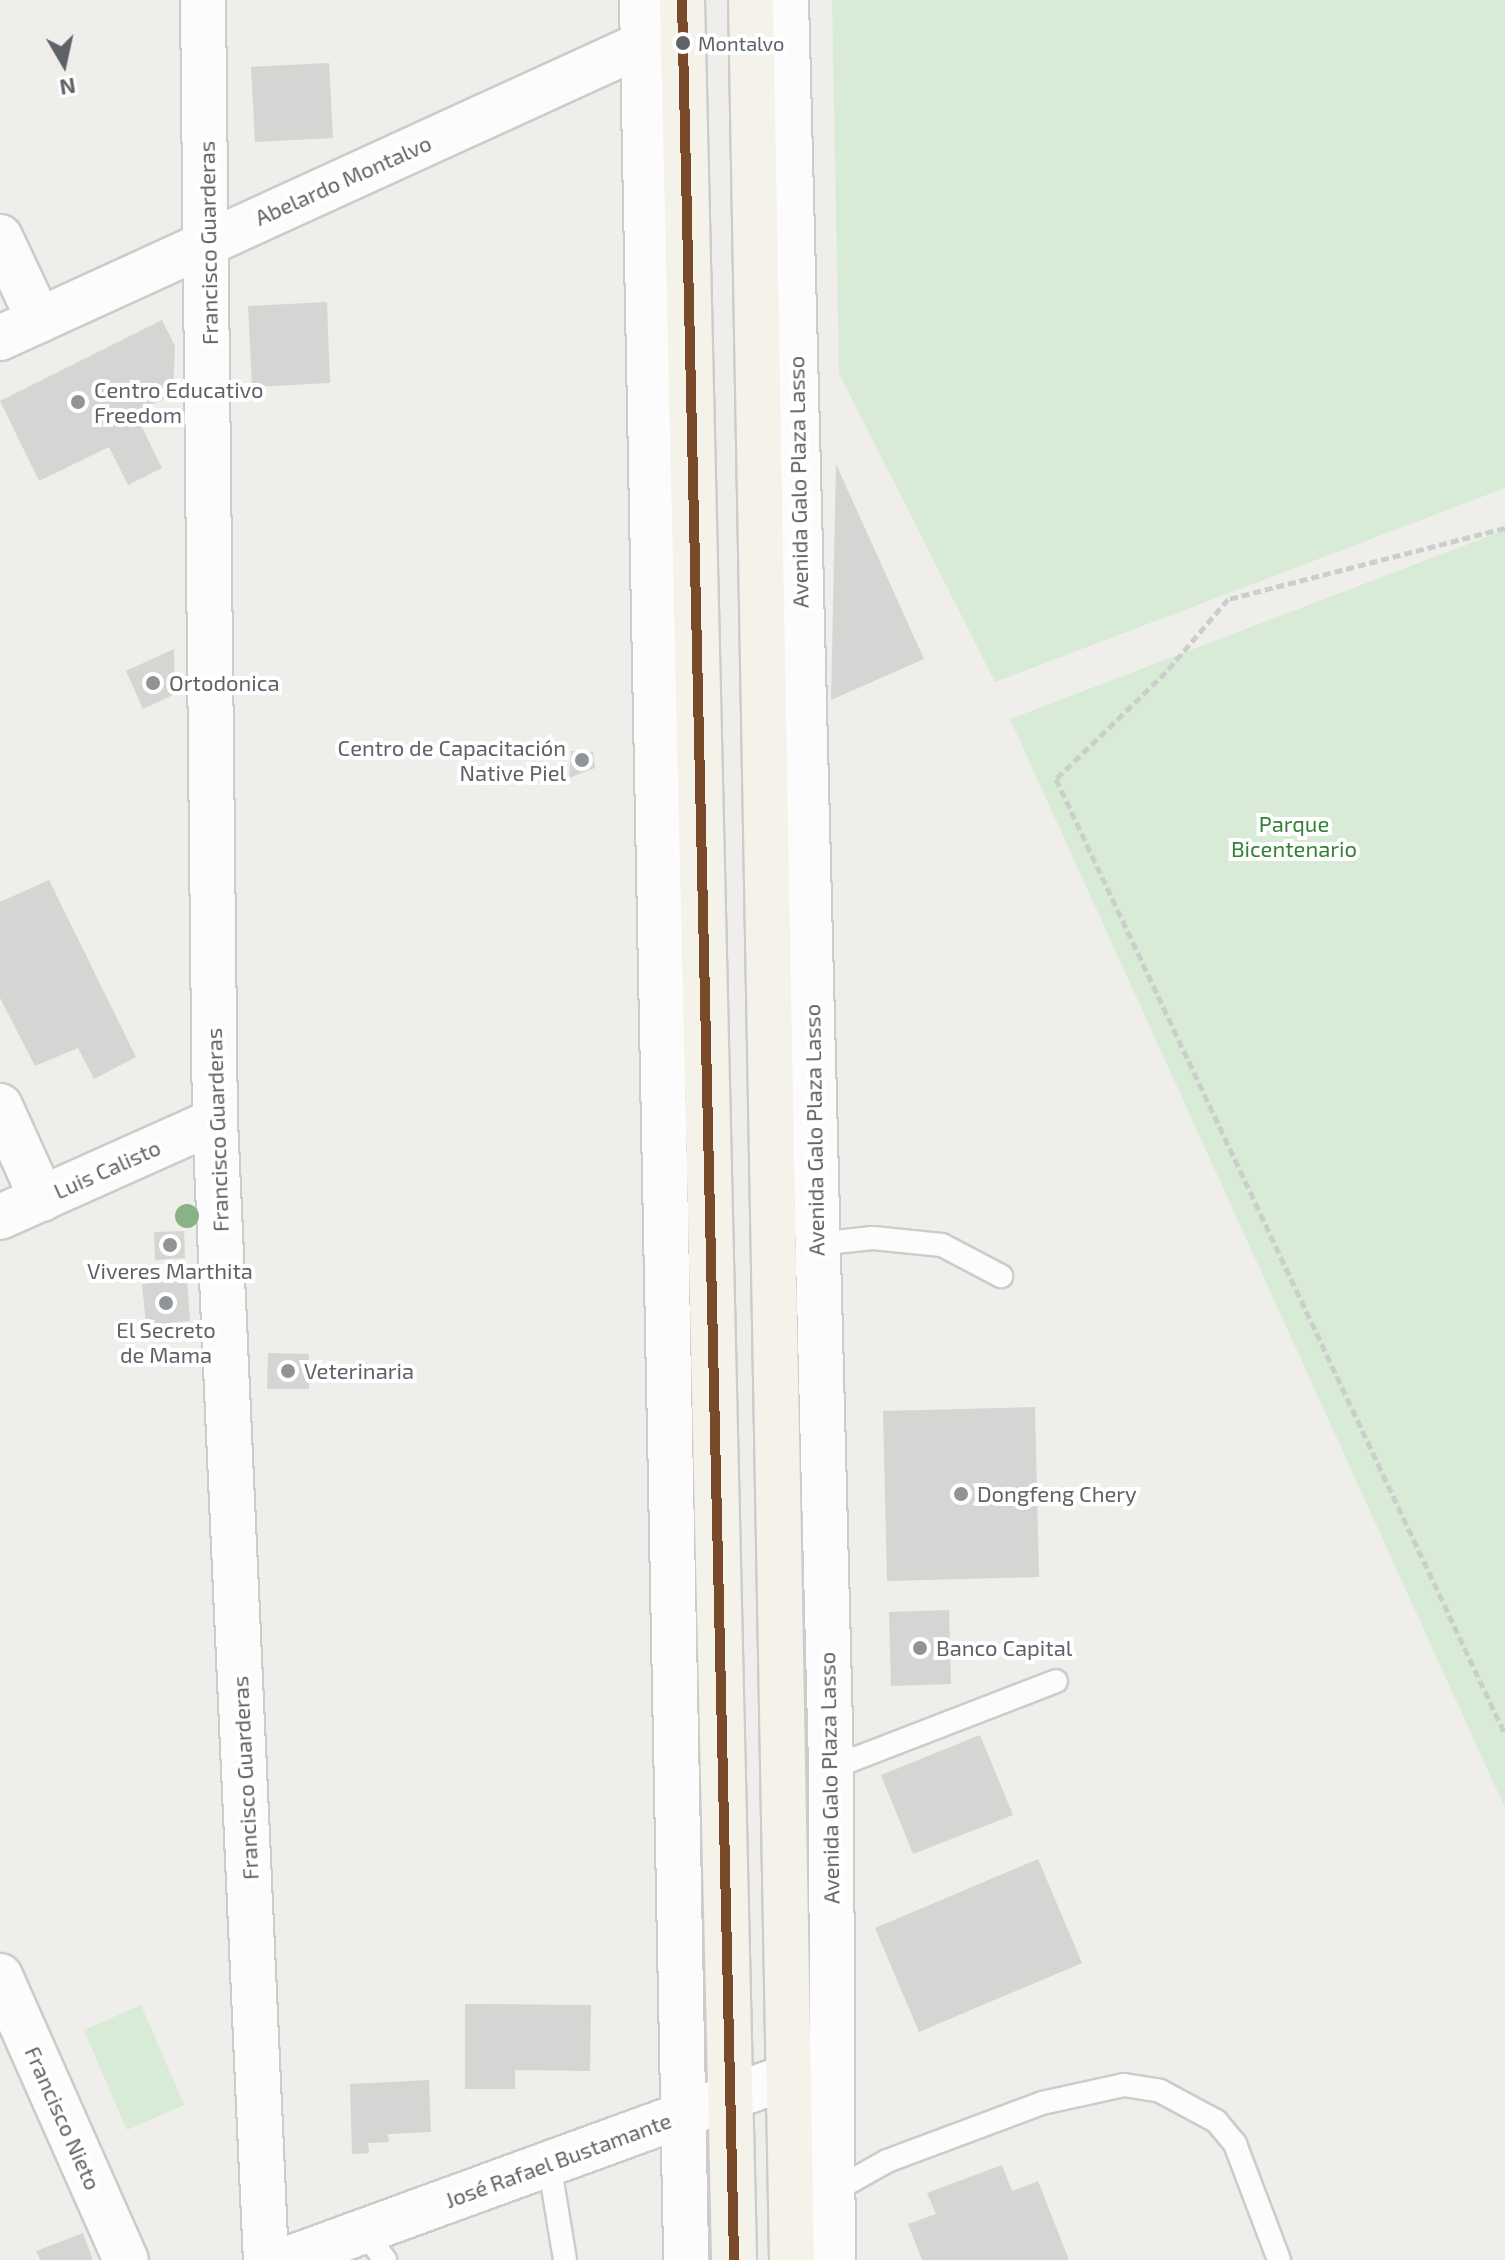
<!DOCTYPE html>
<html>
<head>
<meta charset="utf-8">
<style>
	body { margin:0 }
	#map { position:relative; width:1505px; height:2260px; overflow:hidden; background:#efeeea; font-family:"Exo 2",sans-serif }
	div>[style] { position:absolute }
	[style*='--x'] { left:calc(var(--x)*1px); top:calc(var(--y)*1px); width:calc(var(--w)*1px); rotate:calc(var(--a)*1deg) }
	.green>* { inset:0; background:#d8ebd6 }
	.building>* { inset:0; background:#d6d5d3 }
	.path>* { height:5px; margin-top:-2.5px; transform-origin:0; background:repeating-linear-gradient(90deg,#cacfcc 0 8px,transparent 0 12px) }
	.roads { filter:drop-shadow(2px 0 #cbcccc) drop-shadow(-2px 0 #cbcccc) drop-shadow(0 2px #cbcccc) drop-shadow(0 -2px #cbcccc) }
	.lane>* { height:22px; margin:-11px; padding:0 11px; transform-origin:11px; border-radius:11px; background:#fdfcfc }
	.street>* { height:44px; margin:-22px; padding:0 22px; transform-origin:22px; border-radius:22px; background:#fdfcfc }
	.secondary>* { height:44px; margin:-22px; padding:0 22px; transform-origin:22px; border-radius:22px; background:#fdfcfc }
	.primary>* { height:44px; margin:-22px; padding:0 22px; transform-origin:22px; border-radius:22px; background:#f4f2e9 }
	.bus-1>* { height:10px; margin:-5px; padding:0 5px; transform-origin:5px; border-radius:5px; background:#7a4b2a }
	.trees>* { width:24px; height:24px; margin:-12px; border-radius:50%; background:#88b388 }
	.dots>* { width:22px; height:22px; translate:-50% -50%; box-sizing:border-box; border:4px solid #fff; border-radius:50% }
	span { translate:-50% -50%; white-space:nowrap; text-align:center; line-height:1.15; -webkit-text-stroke:8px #fff; paint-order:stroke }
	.bus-label { font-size:20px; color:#5f6368 }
	.left { translate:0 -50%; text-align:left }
	.street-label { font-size:22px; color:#5f6368 }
	.poi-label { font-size:22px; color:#5f6368 }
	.right { translate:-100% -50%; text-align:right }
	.park-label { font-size:22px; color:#348238 }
	.north { position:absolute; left:24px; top:24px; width:80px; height:80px; -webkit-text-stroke:6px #fff; paint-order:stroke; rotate:171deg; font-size:22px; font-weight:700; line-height:32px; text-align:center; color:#5f6368 }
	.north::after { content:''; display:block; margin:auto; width:28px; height:36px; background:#5f6368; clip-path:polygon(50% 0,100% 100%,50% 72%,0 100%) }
</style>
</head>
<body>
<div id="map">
	<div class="green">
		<div style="clip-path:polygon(832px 0,1505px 0,1505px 488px,995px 682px,839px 373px)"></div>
		<div style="clip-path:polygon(1505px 530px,1505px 1808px,1010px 719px)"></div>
		<div style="clip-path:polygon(141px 2005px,184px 2105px,127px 2130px,84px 2030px)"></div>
	</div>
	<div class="building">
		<div style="clip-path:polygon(329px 63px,333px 138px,255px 142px,251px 67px)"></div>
		<div style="clip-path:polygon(327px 302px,330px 383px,252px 387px,248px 306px)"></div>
		<div style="clip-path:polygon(162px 320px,175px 346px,173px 394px,135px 413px,162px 468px,128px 485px,109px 447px,39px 481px,0 401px)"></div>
		<div style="clip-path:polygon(836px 464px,924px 659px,831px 700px)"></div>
		<div style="clip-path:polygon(174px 649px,175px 694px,143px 709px,126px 671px)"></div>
		<div style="clip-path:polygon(571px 751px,593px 752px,595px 768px,569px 778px)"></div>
		<div style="clip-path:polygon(49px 880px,136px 1057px,94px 1079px,78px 1048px,35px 1066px,0 998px,0 902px)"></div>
		<div style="clip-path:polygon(184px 1231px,185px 1258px,155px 1260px,154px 1232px)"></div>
		<div style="clip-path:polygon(187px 1280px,190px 1321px,146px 1325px,142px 1284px)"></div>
		<div style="clip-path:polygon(268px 1353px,309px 1354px,309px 1389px,267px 1389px)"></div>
		<div style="clip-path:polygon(1035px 1407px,1039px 1577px,887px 1581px,883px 1411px)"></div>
		<div style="clip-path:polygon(949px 1610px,951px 1684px,891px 1686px,889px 1612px)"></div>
		<div style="clip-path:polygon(980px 1735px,1013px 1815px,913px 1854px,881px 1775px)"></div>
		<div style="clip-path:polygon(1038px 1859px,1082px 1963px,919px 2032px,875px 1928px)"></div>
		<div style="clip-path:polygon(465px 2004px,591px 2005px,590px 2071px,515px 2070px,515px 2089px,465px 2089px)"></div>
		<div style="clip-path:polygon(429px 2080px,431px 2132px,388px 2134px,389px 2142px,368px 2143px,369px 2153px,352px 2154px,350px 2084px)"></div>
		<div style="clip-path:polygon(1002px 2165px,1012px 2191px,1038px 2181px,1069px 2260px,922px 2260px,908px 2224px,936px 2214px,927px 2193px)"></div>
		<div style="clip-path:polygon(83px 2233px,93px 2260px,40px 2260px,36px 2251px)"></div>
	</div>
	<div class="path">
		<div style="--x:1505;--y:528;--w:286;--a:165.6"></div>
		<div style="--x:1228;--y:599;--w:96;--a:130.3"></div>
		<div style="--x:1166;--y:672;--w:153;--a:135.8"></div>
		<div style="--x:1056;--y:779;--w:1055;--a:64.82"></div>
	</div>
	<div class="roads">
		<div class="lane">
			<div style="--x:817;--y:1244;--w:56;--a:-6.1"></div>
			<div style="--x:873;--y:1238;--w:69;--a:5.8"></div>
			<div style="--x:942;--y:1245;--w:67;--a:27.7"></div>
			<div style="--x:831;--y:1768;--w:241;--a:-21.1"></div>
			<div style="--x:549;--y:2163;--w:98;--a:80.6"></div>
			<div style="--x:832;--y:2192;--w:63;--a:-29.4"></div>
			<div style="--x:887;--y:2161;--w:165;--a:-20.5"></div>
			<div style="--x:1042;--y:2103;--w:84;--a:-12.4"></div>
			<div style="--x:1124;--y:2085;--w:36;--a:9"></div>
			<div style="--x:1160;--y:2091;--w:64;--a:28.2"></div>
			<div style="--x:1216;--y:2121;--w:30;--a:50"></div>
			<div style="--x:1235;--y:2144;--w:124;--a:69.2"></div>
			<div style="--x:364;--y:2232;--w:35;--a:53"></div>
		</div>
		<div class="street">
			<div style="--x:203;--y:0;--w:1121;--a:89.39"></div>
			<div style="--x:215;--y:1121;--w:1140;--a:87.44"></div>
			<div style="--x:0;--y:237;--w:92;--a:64.8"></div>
			<div style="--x:0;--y:338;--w:707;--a:-24.57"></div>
			<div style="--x:0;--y:1106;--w:102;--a:65.7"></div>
			<div style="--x:0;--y:1217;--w:235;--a:-24.1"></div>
			<div style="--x:0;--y:1976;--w:311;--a:66.1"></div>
		</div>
		<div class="secondary">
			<div style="--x:642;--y:0;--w:2260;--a:88.88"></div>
			<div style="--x:786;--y:0;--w:1769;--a:88.54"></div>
			<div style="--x:831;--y:1768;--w:492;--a:89.8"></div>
			<div style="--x:285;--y:2260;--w:572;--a:-20.05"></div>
		</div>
		<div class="primary">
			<div style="--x:682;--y:0;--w:2261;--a:88.68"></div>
			<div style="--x:751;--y:0;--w:2260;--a:88.96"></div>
		</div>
	</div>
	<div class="bus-1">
		<div style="--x:682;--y:0;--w:2261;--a:88.68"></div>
	</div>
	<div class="trees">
		<div style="left:187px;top:1216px"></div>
	</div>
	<div class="dots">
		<div style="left:683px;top:43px;background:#5f6368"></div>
		<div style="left:78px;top:402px;background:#919496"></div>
		<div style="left:153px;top:683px;background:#919496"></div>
		<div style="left:582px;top:760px;background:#919496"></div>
		<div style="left:170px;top:1245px;background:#919496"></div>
		<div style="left:166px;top:1303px;background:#919496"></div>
		<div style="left:288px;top:1371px;background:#919496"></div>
		<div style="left:961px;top:1494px;background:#919496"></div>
		<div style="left:920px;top:1648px;background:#919496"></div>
	</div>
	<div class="bus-label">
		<span class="left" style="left:698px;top:43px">Montalvo</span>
	</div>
	<div class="street-label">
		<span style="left:343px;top:180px;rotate:-24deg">Abelardo Montalvo</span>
		<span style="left:208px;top:243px;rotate:-91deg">Francisco Guarderas</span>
		<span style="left:798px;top:482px;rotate:-91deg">Avenida Galo Plaza Lasso</span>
		<span style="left:217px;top:1130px;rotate:-92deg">Francisco Guarderas</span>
		<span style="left:814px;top:1130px;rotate:-91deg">Avenida Galo Plaza Lasso</span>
		<span style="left:107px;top:1169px;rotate:-24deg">Luis Calisto</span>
		<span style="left:245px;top:1778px;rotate:-93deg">Francisco Guarderas</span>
		<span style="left:829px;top:1778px;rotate:-91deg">Avenida Galo Plaza Lasso</span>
		<span style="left:63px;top:2118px;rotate:66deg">Francisco Nieto</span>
		<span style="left:558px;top:2160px;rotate:-20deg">José Rafael Bustamante</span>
	</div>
	<div class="poi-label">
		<span class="left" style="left:94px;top:402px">Centro Educativo<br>Freedom</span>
		<span class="left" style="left:169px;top:683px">Ortodonica</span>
		<span class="right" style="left:566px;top:760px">Centro de Capacitación<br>Native Piel</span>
		<span style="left:170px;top:1271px">Viveres Marthita</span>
		<span style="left:166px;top:1342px">El Secreto<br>de Mama</span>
		<span class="left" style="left:304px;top:1371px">Veterinaria</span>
		<span class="left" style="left:977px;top:1494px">Dongfeng Chery</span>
		<span class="left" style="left:936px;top:1648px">Banco Capital</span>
	</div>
	<div class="park-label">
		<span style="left:1294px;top:836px">Parque<br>Bicentenario</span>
	</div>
	<div class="north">N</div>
</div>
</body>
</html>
